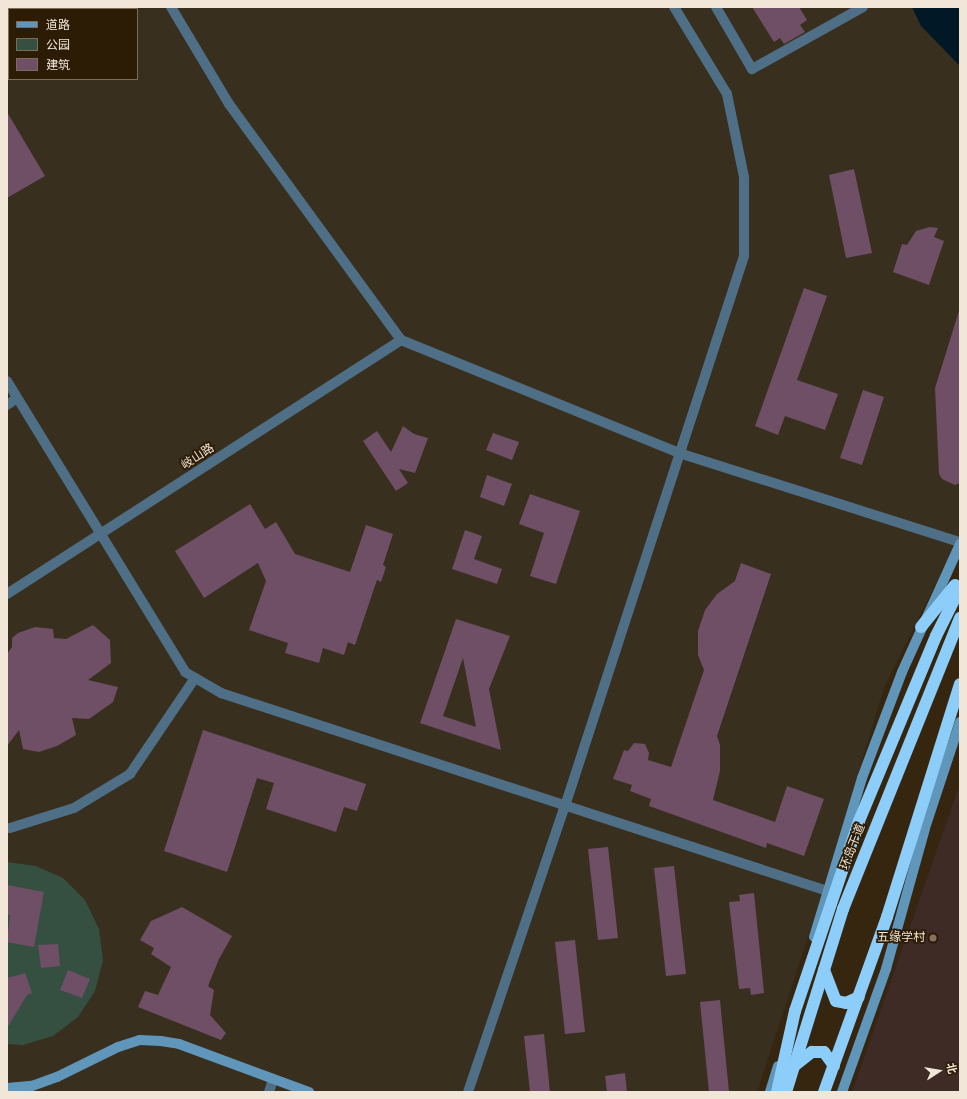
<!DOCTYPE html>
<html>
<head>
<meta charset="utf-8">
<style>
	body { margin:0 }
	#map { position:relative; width:967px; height:1099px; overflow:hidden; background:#36250f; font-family:Signika,"Noto Sans SC",sans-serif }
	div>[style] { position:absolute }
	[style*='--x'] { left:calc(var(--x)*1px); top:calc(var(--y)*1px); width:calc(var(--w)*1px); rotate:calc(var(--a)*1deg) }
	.commercial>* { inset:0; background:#382f1f }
	.education>* { inset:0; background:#3e2b26 }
	.green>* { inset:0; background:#355041 }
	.water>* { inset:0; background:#011827 }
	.building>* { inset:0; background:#6e4f65 }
	.street>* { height:10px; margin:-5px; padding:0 5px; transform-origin:5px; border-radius:5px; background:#4e6f85 }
	.secondary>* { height:10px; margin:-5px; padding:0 5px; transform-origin:5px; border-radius:5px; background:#6096b9 }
	.highway>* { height:12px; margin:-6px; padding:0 6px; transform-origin:6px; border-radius:6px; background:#8ccdf9 }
	.dots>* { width:11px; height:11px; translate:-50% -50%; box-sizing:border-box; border:2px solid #2c1c05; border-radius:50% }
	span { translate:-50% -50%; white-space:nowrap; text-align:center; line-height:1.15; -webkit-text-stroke:3.5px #2c1c05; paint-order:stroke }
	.street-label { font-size:12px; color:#f1e6d8 }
	.poi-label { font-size:12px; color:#f1e6d8 }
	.right { translate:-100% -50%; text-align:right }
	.frame { position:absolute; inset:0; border:8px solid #f1e6d8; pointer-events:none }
	.legend { position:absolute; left:8px; top:8px; width:130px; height:72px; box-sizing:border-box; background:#2c1c05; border:1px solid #7b6d59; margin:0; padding:5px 7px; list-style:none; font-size:12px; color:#f1e6d8 }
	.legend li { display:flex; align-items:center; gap:8px; height:20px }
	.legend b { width:20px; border:1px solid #7b6d59 }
	.north { position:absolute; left:919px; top:1051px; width:40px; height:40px; -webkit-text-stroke:3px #2c1c05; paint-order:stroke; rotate:78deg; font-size:11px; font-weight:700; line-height:16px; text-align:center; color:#f1e6d8 }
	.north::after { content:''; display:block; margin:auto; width:14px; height:18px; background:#f1e6d8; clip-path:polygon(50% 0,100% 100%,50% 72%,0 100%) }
</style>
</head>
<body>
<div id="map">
	<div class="commercial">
		<div style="clip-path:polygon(evenodd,7px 7px,960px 7px,960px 535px,884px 688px,813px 922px,757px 1092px,7px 1092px,7px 7px,9px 9px,137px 9px,137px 79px,9px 79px,9px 9px)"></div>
	</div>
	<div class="education">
		<div style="clip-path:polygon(960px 784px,960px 1092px,852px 1092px)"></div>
	</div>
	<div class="green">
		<div style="clip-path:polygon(7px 862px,36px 866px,63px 878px,85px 900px,99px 929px,103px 960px,95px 991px,78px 1017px,53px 1036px,23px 1045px,7px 1044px)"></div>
	</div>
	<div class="water">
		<div style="clip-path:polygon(912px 7px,960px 7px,960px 66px,921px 26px)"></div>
	</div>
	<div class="building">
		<div style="clip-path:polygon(752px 7px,799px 7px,807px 20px,800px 25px,805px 32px,784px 44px,780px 38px,774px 42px)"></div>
		<div style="clip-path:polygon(7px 112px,45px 176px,7px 198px)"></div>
		<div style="clip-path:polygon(854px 169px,872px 253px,846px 258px,829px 175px)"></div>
		<div style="clip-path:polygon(930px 227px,938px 228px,934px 237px,944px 241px,929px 285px,893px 272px,902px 244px,907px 245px,916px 231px)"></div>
		<div style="clip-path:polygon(804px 288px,827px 296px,797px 380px,838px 394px,825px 430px,785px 416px,778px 435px,755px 426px)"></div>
		<div style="clip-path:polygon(959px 311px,960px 483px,955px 485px,942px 479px,939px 474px,935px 388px)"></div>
		<div style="clip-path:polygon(863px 390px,884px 397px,862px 465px,840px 458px)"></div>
		<div style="clip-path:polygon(403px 426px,414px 434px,428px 438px,415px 473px,399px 469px,408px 483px,396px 491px,363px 441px,377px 431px,391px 452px)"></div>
		<div style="clip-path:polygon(493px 433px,519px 442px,512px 460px,486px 450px)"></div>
		<div style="clip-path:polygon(487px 475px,512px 484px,504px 506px,480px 497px)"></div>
		<div style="clip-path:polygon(530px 494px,580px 511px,556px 584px,530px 576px,544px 533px,519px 524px)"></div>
		<div style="clip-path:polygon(250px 504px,265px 529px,276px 522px,295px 554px,350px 572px,366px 525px,393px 534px,383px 565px,386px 567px,381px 582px,377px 580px,355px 645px,348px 642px,344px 655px,323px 648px,319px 663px,285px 653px,288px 643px,249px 630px,266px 581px,258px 563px,204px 598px,175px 551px)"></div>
		<div style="clip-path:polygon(465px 530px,482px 536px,474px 559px,502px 569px,497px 584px,452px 569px)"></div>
		<div style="clip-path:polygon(741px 563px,771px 574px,717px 736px,720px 745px,720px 771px,713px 800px,775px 822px,787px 786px,824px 799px,804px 856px,767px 843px,766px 848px,649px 806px,651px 799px,630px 791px,632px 785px,613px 779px,624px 750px,628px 751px,634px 743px,645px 744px,649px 753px,648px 760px,671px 767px,704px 670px,698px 655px,698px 631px,705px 610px,717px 594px,735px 581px)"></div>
		<div style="clip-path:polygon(evenodd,456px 619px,510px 636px,489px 689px,501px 750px,420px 723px,456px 619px,463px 658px,476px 727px,443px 716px,463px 658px)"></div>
		<div style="clip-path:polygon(93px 625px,110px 640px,111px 663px,88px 680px,118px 687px,113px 702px,89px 719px,72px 718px,76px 735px,57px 746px,39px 752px,23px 749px,19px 730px,7px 746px,7px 654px,12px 647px,12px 638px,18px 633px,35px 627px,53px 629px,54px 638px,66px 639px)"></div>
		<div style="clip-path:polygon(203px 730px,366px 784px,357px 811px,344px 807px,336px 832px,266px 809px,274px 783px,257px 778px,227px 872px,164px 851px)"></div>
		<div style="clip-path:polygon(608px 847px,618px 938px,598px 940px,588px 849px)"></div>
		<div style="clip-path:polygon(674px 866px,686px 974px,666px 976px,654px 868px)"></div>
		<div style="clip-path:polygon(7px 885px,44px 892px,34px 947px,7px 942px,10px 915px,7px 915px)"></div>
		<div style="clip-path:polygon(754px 893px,764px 993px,751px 995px,750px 988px,739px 989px,729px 902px,740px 901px,739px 895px)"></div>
		<div style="clip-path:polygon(182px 907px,232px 936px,219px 959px,208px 986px,214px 990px,210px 1015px,226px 1033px,221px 1040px,138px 1007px,145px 991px,158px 995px,171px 967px,151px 954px,154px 948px,140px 940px,151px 921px)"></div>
		<div style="clip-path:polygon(575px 940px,585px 1032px,565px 1034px,555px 942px)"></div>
		<div style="clip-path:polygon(58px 944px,60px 966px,41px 968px,38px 945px)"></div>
		<div style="clip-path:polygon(68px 970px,90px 979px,82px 998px,60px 990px)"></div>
		<div style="clip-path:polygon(25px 973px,32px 993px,27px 995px,7px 1028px,7px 978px)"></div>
		<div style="clip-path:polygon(720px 1000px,729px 1092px,709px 1092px,700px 1002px)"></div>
		<div style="clip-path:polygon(544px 1034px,550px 1092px,530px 1092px,524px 1036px)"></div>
		<div style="clip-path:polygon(625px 1073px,627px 1092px,607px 1092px,605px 1076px)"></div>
	</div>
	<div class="street">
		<div style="--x:171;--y:7;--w:113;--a:59.1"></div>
		<div style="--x:229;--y:104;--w:292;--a:53.9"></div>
		<div style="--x:401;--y:340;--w:300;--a:22.1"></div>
		<div style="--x:679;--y:453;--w:295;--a:17.6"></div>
		<div style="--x:716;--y:7;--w:72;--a:59.9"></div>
		<div style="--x:752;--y:69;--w:127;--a:-29.2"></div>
		<div style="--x:7;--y:60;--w:2;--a:-27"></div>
		<div style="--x:7;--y:381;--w:341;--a:58.5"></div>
		<div style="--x:185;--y:672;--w:42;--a:30.3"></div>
		<div style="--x:221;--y:693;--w:638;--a:18.09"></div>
		<div style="--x:7;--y:405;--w:12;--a:-35"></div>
		<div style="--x:7;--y:594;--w:469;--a:-32.8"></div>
		<div style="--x:10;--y:828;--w:67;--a:-17.4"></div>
		<div style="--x:74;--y:808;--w:66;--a:-31.3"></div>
		<div style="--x:130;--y:774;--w:116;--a:-55.9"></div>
		<div style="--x:269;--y:1092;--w:13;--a:-72"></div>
		<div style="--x:468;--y:1092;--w:302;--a:-71.3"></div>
		<div style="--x:565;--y:806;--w:578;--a:-71.97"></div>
		<div style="--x:744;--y:256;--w:79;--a:-90"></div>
		<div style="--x:744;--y:177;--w:85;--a:-101.6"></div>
		<div style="--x:727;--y:94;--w:102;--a:-121.3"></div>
	</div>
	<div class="secondary">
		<div style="--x:814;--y:937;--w:166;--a:-73.2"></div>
		<div style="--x:862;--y:778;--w:113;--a:-69.3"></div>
		<div style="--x:902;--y:672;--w:141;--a:-65.6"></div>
		<div style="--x:7;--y:1088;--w:25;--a:-5"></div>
		<div style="--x:32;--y:1086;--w:27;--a:-20"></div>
		<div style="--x:57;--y:1077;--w:68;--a:-26.2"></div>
		<div style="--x:118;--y:1047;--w:23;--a:-18"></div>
		<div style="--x:140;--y:1040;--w:21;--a:3"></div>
		<div style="--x:161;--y:1041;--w:18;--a:9"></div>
		<div style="--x:179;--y:1044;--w:139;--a:20.3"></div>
		<div style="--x:770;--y:1092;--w:27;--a:-73"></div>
		<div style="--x:842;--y:1092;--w:131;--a:-70.3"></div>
		<div style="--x:886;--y:969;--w:146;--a:-74.5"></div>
		<div style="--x:925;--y:828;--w:112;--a:-71.7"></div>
	</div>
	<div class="highway">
		<div style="--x:921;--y:627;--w:54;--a:-51"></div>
		<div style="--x:824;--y:970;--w:33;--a:69"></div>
		<div style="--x:836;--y:1001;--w:10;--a:11"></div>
		<div style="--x:846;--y:1003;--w:14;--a:-25"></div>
		<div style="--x:794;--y:1066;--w:23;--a:-38"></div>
		<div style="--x:812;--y:1052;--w:12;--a:0"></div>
		<div style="--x:824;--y:1052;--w:17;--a:54"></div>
		<div style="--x:777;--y:1092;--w:83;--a:-77.5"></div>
		<div style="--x:795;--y:1011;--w:200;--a:-71.4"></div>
		<div style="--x:859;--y:821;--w:200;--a:-67.4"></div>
		<div style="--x:936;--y:636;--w:54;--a:-63.4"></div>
		<div style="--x:786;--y:1092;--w:192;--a:-72.7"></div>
		<div style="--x:843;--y:909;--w:314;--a:-68.1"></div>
		<div style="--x:824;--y:1092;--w:186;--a:-70.2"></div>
		<div style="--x:887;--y:917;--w:244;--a:-72.6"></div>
	</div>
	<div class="dots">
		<div style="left:933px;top:938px;background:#8d6e63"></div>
	</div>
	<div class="street-label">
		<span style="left:198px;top:457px;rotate:-33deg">岐山路</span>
		<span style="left:853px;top:847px;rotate:-68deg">环岛干道</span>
	</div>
	<div class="poi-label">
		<span class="right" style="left:925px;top:938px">五缘学村</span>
	</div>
	<div class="frame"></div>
	<ul class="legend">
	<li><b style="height:5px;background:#6096b9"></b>道路</li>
	<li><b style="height:11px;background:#355041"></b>公园</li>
	<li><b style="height:11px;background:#6e4f65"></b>建筑</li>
	</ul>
	<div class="north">北</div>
</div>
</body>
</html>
